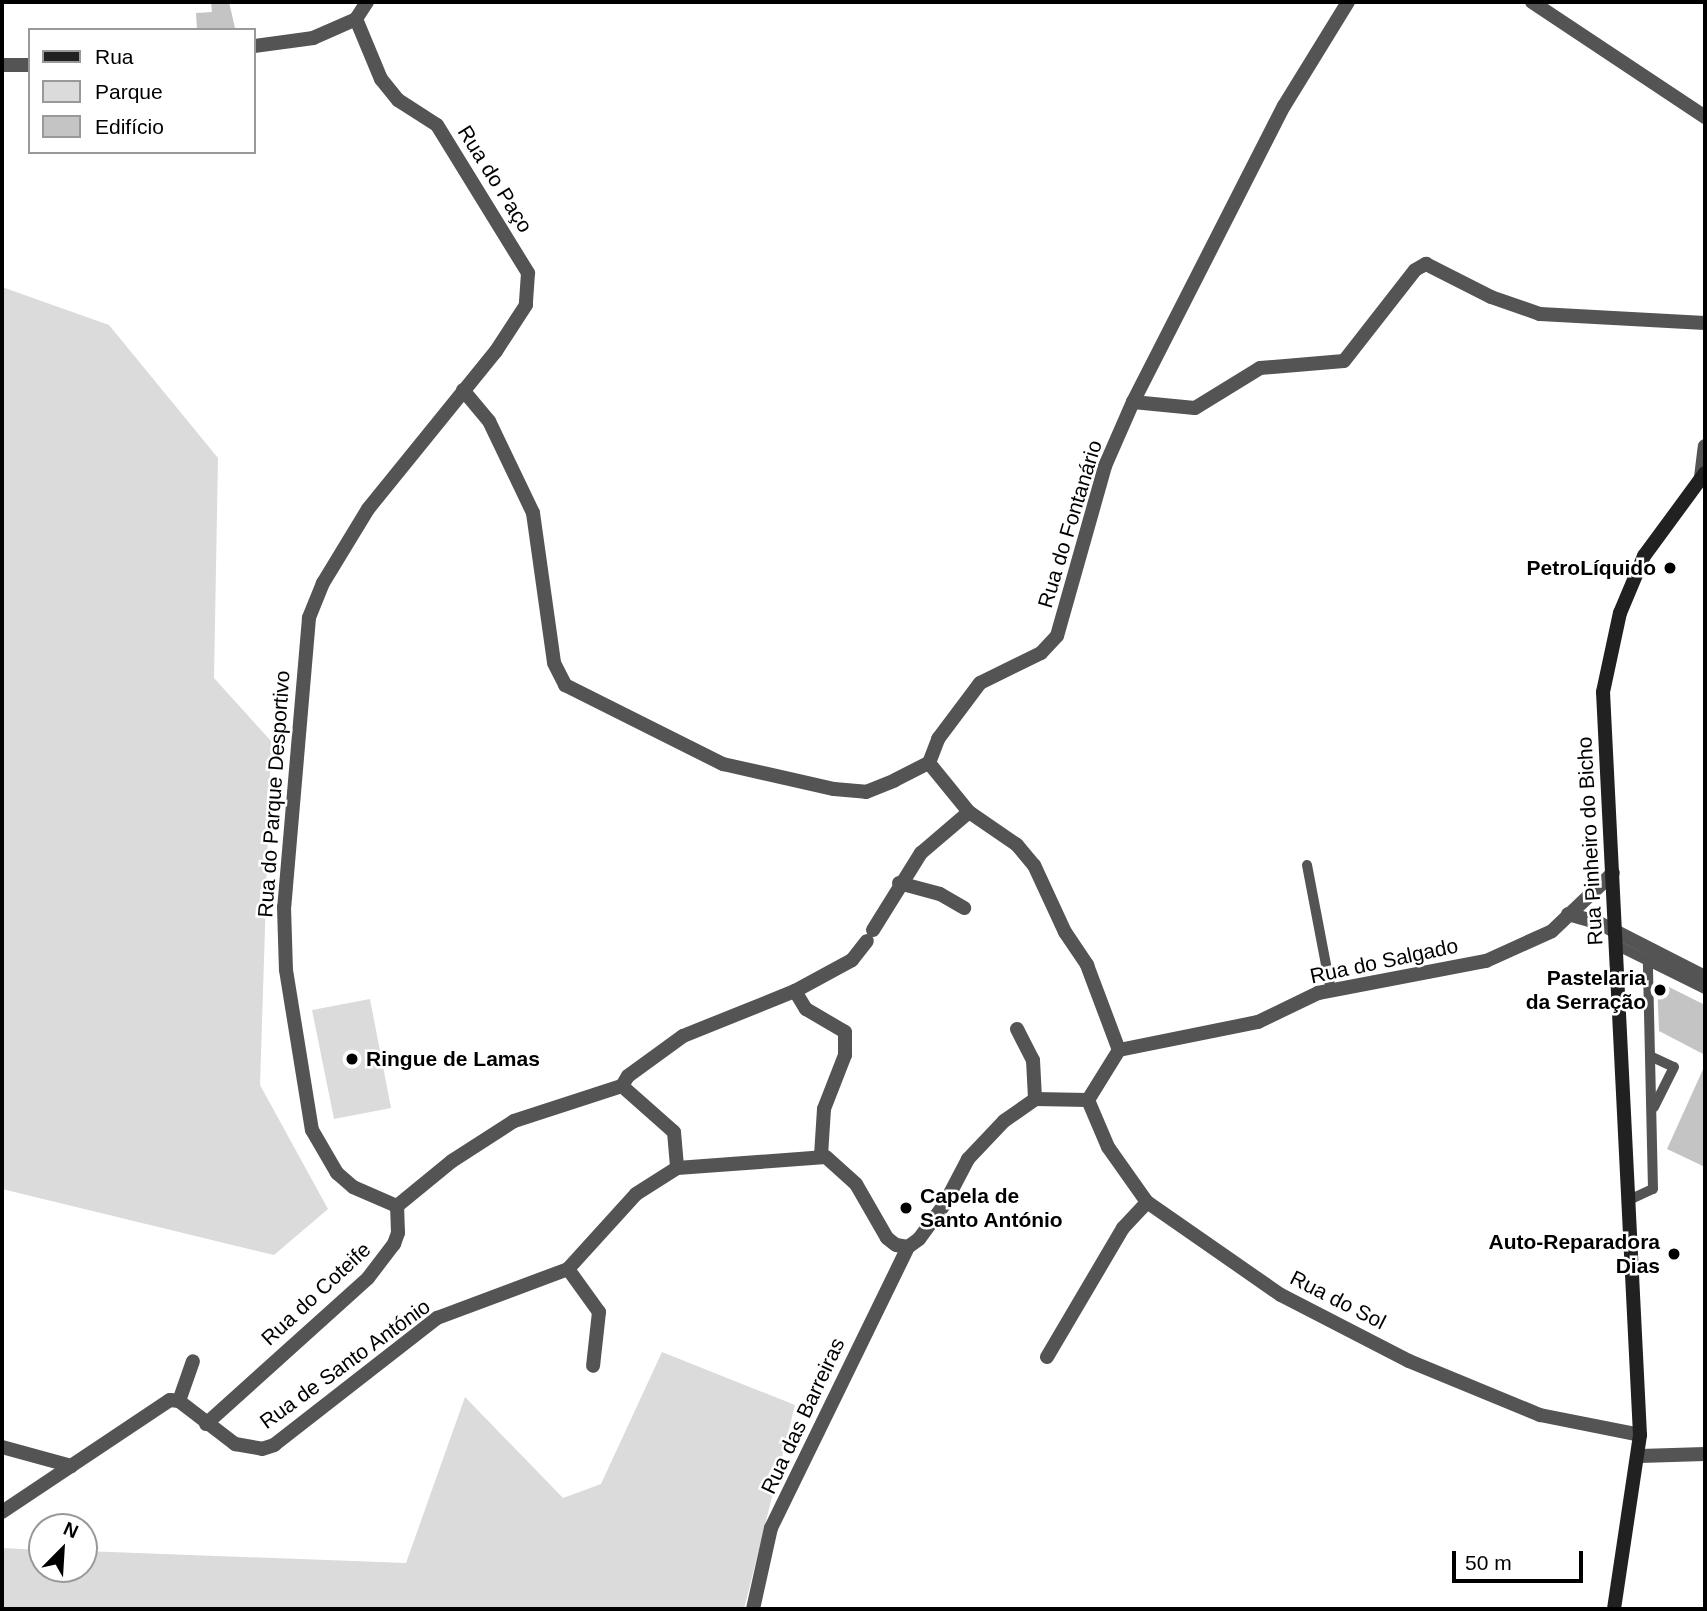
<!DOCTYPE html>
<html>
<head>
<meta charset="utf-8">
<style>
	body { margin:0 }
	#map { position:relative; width:1707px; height:1611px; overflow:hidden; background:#fff; font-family:Arial,sans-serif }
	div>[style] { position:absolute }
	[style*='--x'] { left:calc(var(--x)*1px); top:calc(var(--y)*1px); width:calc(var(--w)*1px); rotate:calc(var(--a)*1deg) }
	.green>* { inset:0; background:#dbdbdb }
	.building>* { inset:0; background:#c4c4c4 }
	.service>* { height:10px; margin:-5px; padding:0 5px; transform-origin:5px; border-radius:5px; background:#545454 }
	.minor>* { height:14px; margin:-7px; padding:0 7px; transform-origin:7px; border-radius:7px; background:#545454 }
	.secondary>* { height:14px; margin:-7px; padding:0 7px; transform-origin:7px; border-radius:7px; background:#212121 }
	.dots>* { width:19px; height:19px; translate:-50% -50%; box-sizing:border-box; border:4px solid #fff; border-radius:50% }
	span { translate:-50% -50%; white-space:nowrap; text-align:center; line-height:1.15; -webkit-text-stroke:5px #fff; paint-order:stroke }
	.street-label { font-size:21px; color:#000 }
	.poi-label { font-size:21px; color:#000; font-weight:700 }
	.right { translate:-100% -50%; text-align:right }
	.left { translate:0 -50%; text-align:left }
	.frame { position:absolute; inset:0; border:4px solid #000; pointer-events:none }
	.legend { position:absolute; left:28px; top:28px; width:228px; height:126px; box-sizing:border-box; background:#fff; border:2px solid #999; margin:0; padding:9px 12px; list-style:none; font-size:21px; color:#000 }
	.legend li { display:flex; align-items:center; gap:14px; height:35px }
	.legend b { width:35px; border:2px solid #999 }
	.north { position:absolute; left:28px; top:1513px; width:70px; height:70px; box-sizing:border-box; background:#fff; border:2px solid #999; border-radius:50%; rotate:24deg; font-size:19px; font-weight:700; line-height:28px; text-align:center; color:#000 }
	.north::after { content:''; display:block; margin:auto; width:24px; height:32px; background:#000; clip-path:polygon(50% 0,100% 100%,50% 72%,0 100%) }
	.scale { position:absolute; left:1452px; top:1551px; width:131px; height:32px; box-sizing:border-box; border:4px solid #000; border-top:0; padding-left:9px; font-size:21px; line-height:24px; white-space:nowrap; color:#000; -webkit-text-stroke:5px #fff; paint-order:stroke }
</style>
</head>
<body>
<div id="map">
	<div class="green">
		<div style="clip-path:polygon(2px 287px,109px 325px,218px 458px,214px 678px,271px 741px,260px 1085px,328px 1209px,274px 1255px,2px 1189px)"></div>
		<div style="clip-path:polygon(370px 999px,391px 1108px,334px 1119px,312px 1010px)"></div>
		<div style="clip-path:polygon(662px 1352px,795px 1405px,744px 1609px,2px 1609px,2px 1548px,42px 1550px,42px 1569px,84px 1569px,84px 1551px,406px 1563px,465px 1397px,563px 1498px,601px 1484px)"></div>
	</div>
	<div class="building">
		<div style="clip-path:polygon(229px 2px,235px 28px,197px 30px,196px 13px,212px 12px,211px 3px)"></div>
		<div style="clip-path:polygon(1657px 981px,1705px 1005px,1705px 1055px,1659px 1031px)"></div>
		<div style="clip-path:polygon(1705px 1065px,1705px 1167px,1667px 1149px)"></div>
	</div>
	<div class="service">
		<div style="--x:1307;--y:865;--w:128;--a:79.2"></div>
		<div style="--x:1618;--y:946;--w:97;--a:26.3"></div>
		<div style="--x:1650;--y:1056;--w:26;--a:25"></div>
		<div style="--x:1674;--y:1067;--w:45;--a:116.6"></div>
		<div style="--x:1629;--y:1200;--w:26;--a:-25"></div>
		<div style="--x:1653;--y:1189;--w:228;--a:-91.3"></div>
	</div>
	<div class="minor">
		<div style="--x:367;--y:2;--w:20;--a:123"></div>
		<div style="--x:356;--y:19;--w:65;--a:67.4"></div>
		<div style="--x:381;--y:79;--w:27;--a:51"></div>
		<div style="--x:398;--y:100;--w:46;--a:32.7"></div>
		<div style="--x:437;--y:125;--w:174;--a:58.4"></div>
		<div style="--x:528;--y:273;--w:32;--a:94"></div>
		<div style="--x:526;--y:305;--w:55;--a:123.1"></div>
		<div style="--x:496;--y:351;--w:203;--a:129"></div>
		<div style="--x:368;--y:509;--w:87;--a:121.3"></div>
		<div style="--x:323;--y:583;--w:38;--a:112"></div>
		<div style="--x:309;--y:618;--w:290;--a:94.9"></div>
		<div style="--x:284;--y:907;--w:63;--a:88.2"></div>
		<div style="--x:286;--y:970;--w:162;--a:80.8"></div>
		<div style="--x:312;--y:1130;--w:50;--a:59.8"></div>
		<div style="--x:337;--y:1173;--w:21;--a:41"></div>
		<div style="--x:353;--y:1187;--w:48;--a:23.4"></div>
		<div style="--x:1532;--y:2;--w:208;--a:33.6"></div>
		<div style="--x:254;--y:46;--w:60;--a:-7.7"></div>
		<div style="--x:313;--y:38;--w:47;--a:-23.8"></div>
		<div style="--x:2;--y:65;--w:28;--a:0"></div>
		<div style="--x:463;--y:390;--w:40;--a:50"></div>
		<div style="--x:489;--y:421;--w:102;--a:64.4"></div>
		<div style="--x:533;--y:513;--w:151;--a:82"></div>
		<div style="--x:554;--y:663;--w:25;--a:63"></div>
		<div style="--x:565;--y:685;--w:177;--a:26.6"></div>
		<div style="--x:723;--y:764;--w:114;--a:12.7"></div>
		<div style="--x:834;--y:789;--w:32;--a:5"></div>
		<div style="--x:866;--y:792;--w:31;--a:-22"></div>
		<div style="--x:895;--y:780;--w:38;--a:-27"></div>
		<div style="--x:929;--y:763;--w:26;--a:-69"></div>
		<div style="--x:938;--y:739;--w:70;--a:-53.1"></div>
		<div style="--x:980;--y:683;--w:68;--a:-26.2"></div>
		<div style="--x:1041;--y:653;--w:23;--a:-47"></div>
		<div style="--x:1057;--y:636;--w:177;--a:-74.2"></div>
		<div style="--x:1105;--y:466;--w:70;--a:-66.4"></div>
		<div style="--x:1133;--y:402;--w:332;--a:-63"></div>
		<div style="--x:1284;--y:106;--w:122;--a:-58.4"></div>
		<div style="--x:1133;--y:402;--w:62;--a:5.5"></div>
		<div style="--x:1195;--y:408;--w:76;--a:-31.6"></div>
		<div style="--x:1260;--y:368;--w:84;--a:-4.8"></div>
		<div style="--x:1344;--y:361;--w:115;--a:-52"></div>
		<div style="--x:1415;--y:270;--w:13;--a:-29"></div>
		<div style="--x:1426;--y:264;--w:73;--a:26.9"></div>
		<div style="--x:1491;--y:297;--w:52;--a:19.1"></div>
		<div style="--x:1540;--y:314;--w:165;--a:3.1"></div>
		<div style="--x:1701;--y:477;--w:31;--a:-83"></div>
		<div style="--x:929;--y:763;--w:63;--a:50.8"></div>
		<div style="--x:969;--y:812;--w:58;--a:34.5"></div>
		<div style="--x:1017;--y:845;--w:26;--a:50"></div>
		<div style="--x:1034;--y:865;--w:74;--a:65.2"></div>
		<div style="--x:1065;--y:932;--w:40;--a:56"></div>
		<div style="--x:1087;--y:965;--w:91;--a:69.4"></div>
		<div style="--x:899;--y:883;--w:42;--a:15"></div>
		<div style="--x:940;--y:894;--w:28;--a:30"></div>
		<div style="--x:1568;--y:914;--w:32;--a:16"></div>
		<div style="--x:1599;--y:923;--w:119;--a:27"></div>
		<div style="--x:873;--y:930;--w:91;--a:-58.1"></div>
		<div style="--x:921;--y:853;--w:63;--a:-40.5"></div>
		<div style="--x:795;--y:991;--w:21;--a:59"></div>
		<div style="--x:806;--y:1009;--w:45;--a:30.5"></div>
		<div style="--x:845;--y:1032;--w:23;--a:90"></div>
		<div style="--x:845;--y:1055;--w:58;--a:111.3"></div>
		<div style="--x:824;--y:1109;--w:46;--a:93.7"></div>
		<div style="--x:1017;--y:1029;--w:35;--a:63"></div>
		<div style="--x:1033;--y:1060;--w:39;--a:87"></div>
		<div style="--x:1119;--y:1050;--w:142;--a:-11.4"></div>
		<div style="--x:1258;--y:1022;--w:67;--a:-25.8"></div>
		<div style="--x:1318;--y:993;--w:171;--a:-10.8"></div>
		<div style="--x:1486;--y:961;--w:72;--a:-24.4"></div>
		<div style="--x:1552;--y:931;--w:84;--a:-43.6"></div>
		<div style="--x:622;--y:1086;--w:69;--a:41.5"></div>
		<div style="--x:674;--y:1132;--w:36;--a:85"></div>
		<div style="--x:1088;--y:1100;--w:51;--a:66.9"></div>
		<div style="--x:1108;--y:1147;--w:67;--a:54.7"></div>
		<div style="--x:1147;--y:1202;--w:163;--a:34.8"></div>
		<div style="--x:1281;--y:1295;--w:144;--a:27.3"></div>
		<div style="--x:1409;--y:1361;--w:142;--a:22.4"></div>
		<div style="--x:1540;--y:1415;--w:102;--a:11.3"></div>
		<div style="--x:568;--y:1269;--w:53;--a:54.2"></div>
		<div style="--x:599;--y:1312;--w:54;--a:96.3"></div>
		<div style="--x:1047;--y:1357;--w:150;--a:-59.5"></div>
		<div style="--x:1123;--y:1228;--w:35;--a:-47"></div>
		<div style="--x:179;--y:1401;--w:42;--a:-70.7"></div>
		<div style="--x:206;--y:1424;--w:218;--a:-42"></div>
		<div style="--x:368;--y:1278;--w:43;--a:-52.6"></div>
		<div style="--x:394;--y:1244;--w:12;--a:-70"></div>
		<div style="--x:398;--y:1233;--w:27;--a:-92"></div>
		<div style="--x:397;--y:1206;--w:71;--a:-39.3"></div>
		<div style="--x:452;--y:1161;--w:74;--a:-32.8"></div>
		<div style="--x:514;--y:1121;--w:114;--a:-18"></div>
		<div style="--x:622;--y:1086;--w:12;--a:-59"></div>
		<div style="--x:628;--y:1076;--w:68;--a:-36"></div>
		<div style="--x:683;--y:1036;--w:121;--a:-21.9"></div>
		<div style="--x:795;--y:991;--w:65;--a:-28.5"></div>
		<div style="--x:852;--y:960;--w:24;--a:-52"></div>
		<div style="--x:2;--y:1447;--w:72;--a:15.4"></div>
		<div style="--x:1640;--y:1456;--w:65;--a:-1.8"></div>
		<div style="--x:2;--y:1512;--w:202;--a:-33.7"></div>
		<div style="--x:170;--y:1400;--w:9;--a:6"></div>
		<div style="--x:179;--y:1401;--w:71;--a:37.5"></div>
		<div style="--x:235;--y:1444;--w:27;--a:10"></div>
		<div style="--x:262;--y:1449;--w:13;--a:-18"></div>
		<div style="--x:274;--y:1445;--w:207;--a:-37.9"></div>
		<div style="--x:437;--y:1318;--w:140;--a:-20.5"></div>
		<div style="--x:568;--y:1269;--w:101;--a:-47.8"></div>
		<div style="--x:636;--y:1194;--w:49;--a:-32.4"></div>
		<div style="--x:677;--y:1168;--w:149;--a:-4.2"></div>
		<div style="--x:826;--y:1157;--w:40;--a:42"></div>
		<div style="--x:856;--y:1184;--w:62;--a:60.1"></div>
		<div style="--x:887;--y:1238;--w:11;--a:38"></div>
		<div style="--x:896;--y:1245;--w:12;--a:9"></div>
		<div style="--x:908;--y:1247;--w:14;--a:-36"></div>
		<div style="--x:919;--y:1239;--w:42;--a:-53.7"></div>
		<div style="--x:944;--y:1205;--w:52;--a:-62.4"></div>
		<div style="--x:968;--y:1159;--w:52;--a:-46.5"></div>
		<div style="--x:1004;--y:1121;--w:38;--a:-35"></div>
		<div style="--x:1035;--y:1099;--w:53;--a:1.1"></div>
		<div style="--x:1088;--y:1100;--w:59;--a:-58.2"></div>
		<div style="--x:753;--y:1609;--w:83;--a:-77.5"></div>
		<div style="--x:771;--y:1528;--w:313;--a:-64"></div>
	</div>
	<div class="secondary">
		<div style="--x:1614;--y:1609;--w:176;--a:-81.5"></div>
		<div style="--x:1640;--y:1435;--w:744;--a:-92.85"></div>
		<div style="--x:1603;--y:692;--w:81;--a:-77.9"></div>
		<div style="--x:1620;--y:613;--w:62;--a:-67.2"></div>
		<div style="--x:1644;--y:556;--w:103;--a:-53.7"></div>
	</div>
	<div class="dots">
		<div style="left:1670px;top:568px;background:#000"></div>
		<div style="left:1660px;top:990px;background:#000"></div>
		<div style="left:352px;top:1059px;background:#000"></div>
		<div style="left:906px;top:1208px;background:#000"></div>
		<div style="left:1674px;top:1254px;background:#000"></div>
	</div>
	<div class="street-label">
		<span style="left:495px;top:179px;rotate:58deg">Rua do Paço</span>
		<span style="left:1070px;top:524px;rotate:-73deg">Rua do Fontanário</span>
		<span style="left:274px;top:794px;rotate:-86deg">Rua do Parque Desportivo</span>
		<span style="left:1590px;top:841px;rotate:-93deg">Rua Pinheiro do Bicho</span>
		<span style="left:1384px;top:961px;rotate:-12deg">Rua do Salgado</span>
		<span style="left:316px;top:1294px;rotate:-43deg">Rua do Coteife</span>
		<span style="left:1338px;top:1300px;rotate:27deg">Rua do Sol</span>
		<span style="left:345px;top:1364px;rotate:-36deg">Rua de Santo António</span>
		<span style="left:803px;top:1416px;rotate:-65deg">Rua das Barreiras</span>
	</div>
	<div class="poi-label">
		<span class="right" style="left:1656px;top:568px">PetroLíquido</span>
		<span class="right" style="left:1646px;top:990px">Pastelaria<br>da Serração</span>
		<span class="left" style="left:366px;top:1059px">Ringue de Lamas</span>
		<span class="left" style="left:920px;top:1208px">Capela de<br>Santo António</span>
		<span class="right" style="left:1660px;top:1254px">Auto-Reparadora<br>Dias</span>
	</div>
	<div class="frame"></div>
	<ul class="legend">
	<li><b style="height:9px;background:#212121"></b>Rua</li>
	<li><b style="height:19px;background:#dbdbdb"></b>Parque</li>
	<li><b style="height:19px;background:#c4c4c4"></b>Edifício</li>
	</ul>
	<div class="north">N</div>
	<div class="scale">50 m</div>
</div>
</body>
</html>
